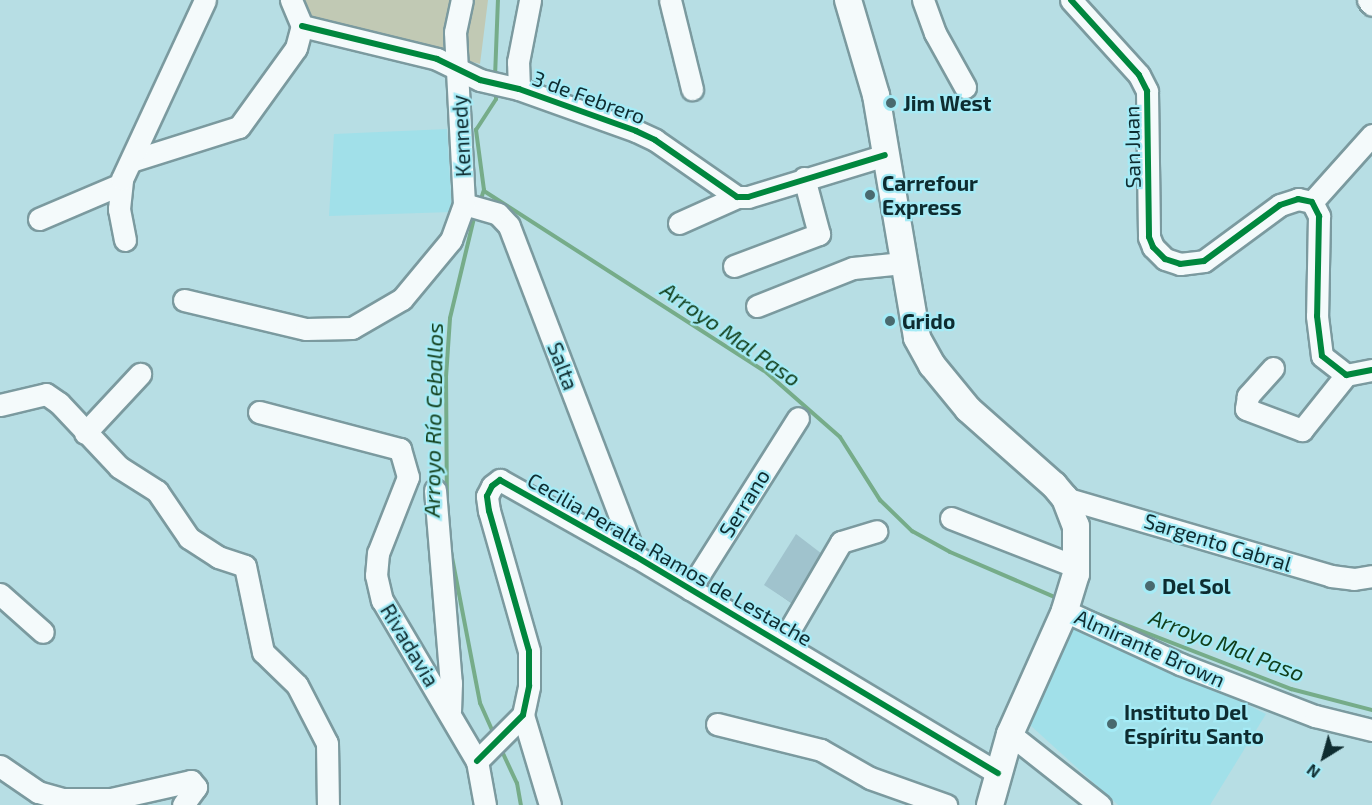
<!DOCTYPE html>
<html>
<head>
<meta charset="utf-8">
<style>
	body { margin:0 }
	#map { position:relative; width:1372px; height:805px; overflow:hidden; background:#b7dee4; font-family:"Exo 2",sans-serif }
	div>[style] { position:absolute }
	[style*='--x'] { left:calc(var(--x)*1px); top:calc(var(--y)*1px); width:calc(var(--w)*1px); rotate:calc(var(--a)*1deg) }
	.built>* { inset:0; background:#a1e0e9 }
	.green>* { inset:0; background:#c1c9b4 }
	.shadow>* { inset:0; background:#0003 }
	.stream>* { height:4px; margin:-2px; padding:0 2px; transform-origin:2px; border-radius:2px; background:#76ac89 }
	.building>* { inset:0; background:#a0c3cd }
	.roads { filter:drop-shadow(2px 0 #7b9a9f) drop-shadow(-2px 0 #7b9a9f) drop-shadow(0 2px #7b9a9f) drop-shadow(0 -2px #7b9a9f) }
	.minor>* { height:21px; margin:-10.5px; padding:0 10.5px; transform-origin:10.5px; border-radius:10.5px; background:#f4fafb }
	.major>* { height:26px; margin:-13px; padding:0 13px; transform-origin:13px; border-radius:13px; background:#f4fafb }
	.cycleway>* { height:6px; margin:-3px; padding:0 3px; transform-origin:3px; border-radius:3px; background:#00873e }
	.dots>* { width:16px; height:16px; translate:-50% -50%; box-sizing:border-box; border:3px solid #a5ebf6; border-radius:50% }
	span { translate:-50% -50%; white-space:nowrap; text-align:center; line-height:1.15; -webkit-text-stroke:4.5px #a5ebf6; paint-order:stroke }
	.street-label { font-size:21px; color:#0e2c30 }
	.poi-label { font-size:21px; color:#0e2c30; font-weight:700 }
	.left { translate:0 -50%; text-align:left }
	.water-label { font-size:22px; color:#103e1a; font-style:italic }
	.north { position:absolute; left:1294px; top:727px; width:60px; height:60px; -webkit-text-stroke:4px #a5ebf6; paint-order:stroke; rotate:217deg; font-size:16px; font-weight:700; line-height:24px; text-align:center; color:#0e2c30 }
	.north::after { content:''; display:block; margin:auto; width:21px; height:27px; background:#0e2c30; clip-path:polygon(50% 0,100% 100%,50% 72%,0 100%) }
</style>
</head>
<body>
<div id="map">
	<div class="built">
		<div style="clip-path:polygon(447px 129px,452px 212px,329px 216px,334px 134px)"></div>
		<div style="clip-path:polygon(1072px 618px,1266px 714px,1210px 805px,1118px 805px,1030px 725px)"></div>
	</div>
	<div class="green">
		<div style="clip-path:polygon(301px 0,488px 0,480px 64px,307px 19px)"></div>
	</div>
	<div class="shadow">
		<div style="clip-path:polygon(796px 536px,798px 608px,766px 585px)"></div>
	</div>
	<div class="stream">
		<div style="--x:495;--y:77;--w:77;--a:-87.8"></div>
		<div style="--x:484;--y:191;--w:336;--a:32.7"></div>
		<div style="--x:767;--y:373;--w:97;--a:41.2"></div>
		<div style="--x:840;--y:437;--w:75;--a:57.6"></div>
		<div style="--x:880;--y:500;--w:45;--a:44.1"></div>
		<div style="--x:912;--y:531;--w:43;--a:28.9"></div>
		<div style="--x:950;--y:552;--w:116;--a:23.3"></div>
		<div style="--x:480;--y:202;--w:13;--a:-72"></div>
		<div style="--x:484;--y:190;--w:61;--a:-97.6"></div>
		<div style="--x:476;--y:130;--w:37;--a:-57"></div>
		<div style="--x:496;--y:99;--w:9;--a:-90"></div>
		<div style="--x:447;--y:513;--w:136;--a:-90.4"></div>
		<div style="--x:446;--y:377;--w:59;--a:-86.1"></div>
		<div style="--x:450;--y:318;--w:107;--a:-76.5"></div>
		<div style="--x:450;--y:547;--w:159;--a:79.1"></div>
		<div style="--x:480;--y:703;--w:34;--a:66"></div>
		<div style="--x:1090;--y:611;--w:216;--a:21.2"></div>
		<div style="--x:1291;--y:689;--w:84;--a:14.5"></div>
		<div style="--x:500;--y:747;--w:40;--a:65"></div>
		<div style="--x:517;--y:783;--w:22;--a:80"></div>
	</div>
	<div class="building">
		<div style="clip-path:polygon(796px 534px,826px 557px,796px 606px,764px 585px)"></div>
	</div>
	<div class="roads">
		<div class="minor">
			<div style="--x:291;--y:0;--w:28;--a:67"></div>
			<div style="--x:670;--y:0;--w:92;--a:76.1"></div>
			<div style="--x:923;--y:0;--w:35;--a:70"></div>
			<div style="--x:935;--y:33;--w:62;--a:60.9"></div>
			<div style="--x:1071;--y:0;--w:101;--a:47.8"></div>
			<div style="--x:1139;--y:75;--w:18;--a:63"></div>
			<div style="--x:1147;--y:91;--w:146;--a:89.2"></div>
			<div style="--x:1149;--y:237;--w:11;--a:68"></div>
			<div style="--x:1153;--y:247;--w:17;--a:45"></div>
			<div style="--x:1165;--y:259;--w:16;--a:18"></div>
			<div style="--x:1180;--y:264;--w:24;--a:-7"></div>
			<div style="--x:1204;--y:261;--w:94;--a:-36.4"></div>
			<div style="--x:1280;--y:205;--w:19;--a:-18"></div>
			<div style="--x:1298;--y:199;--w:14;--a:12"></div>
			<div style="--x:1312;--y:202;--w:16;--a:63"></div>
			<div style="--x:1319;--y:216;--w:100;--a:91.1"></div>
			<div style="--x:1317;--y:316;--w:40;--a:82.9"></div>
			<div style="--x:1322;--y:356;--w:31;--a:38"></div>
			<div style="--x:1346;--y:375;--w:26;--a:-11"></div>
			<div style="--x:1368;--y:0;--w:6;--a:51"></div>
			<div style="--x:302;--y:26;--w:139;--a:13.7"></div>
			<div style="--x:437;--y:59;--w:48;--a:26"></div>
			<div style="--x:480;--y:80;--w:40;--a:13"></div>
			<div style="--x:519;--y:89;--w:124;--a:19.7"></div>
			<div style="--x:636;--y:131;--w:21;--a:25"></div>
			<div style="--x:655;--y:140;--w:100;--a:34.8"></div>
			<div style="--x:737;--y:197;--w:11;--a:0"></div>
			<div style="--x:748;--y:197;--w:143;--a:-17"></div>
			<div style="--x:519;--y:89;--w:27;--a:-92"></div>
			<div style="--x:518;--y:62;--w:63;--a:-79"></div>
			<div style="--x:131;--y:161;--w:113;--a:-17.5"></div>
			<div style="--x:239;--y:127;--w:97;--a:-54.2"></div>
			<div style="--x:296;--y:48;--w:23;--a:-75"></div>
			<div style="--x:1312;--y:202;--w:90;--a:-48.2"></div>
			<div style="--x:464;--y:204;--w:35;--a:16"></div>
			<div style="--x:498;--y:214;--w:16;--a:47"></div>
			<div style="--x:509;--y:226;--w:353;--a:69.1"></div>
			<div style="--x:39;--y:219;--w:89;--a:-23.1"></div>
			<div style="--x:679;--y:223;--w:64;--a:-24.1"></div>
			<div style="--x:125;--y:240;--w:32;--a:-101"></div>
			<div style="--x:119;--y:209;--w:30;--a:-84"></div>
			<div style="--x:122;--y:179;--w:197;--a:-65.1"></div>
			<div style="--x:734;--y:266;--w:91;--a:-20.6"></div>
			<div style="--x:819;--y:234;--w:58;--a:-105"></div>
			<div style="--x:184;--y:300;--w:125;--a:13.4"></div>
			<div style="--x:306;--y:329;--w:46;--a:-1.2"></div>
			<div style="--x:352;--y:328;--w:58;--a:-30.1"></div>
			<div style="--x:402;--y:299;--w:77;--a:-50.3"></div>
			<div style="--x:451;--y:240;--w:38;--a:-70"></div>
			<div style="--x:464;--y:204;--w:172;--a:-93"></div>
			<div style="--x:455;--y:32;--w:33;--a:-78"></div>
			<div style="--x:757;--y:306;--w:103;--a:-21.6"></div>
			<div style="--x:853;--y:268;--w:50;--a:-5.7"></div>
			<div style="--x:1273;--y:368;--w:38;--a:132"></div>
			<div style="--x:1248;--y:396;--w:13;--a:99"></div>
			<div style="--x:1246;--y:409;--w:60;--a:20.6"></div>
			<div style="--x:1302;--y:430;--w:70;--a:-51.3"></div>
			<div style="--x:0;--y:405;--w:47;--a:-13.4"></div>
			<div style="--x:46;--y:394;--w:16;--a:35"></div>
			<div style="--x:59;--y:403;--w:88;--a:46.8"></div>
			<div style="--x:119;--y:467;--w:45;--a:32.3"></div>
			<div style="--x:157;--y:491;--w:57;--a:55.8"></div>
			<div style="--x:189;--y:538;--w:35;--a:33"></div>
			<div style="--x:218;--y:557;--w:28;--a:18"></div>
			<div style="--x:245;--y:566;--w:88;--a:78.2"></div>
			<div style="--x:263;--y:652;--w:47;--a:44.1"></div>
			<div style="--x:297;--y:685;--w:65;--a:62.7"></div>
			<div style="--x:327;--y:743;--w:62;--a:89.1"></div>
			<div style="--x:259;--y:412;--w:146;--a:14.7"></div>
			<div style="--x:400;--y:449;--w:29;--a:74"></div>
			<div style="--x:408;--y:477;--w:82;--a:111.5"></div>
			<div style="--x:378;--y:553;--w:22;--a:95"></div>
			<div style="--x:376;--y:575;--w:26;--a:77"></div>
			<div style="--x:382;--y:600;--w:187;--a:59.5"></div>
			<div style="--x:477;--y:761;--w:45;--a:79.7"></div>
			<div style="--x:85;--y:433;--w:81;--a:-47"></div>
			<div style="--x:435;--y:490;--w:194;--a:85.3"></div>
			<div style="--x:451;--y:683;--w:28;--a:92"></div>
			<div style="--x:1065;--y:498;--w:277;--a:16.3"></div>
			<div style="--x:1331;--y:576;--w:23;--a:7"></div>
			<div style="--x:1354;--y:579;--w:18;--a:-9"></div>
			<div style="--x:951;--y:518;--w:135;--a:21.3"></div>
			<div style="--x:690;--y:589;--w:202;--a:-57.7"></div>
			<div style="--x:0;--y:594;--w:57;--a:41.5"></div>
			<div style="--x:1065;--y:611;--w:127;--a:24.7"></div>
			<div style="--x:1180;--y:664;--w:145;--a:21.1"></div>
			<div style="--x:1315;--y:716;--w:59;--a:13.8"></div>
			<div style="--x:782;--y:643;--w:117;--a:-59.7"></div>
			<div style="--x:841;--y:542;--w:37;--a:-17"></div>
			<div style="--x:523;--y:715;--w:94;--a:73.3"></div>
			<div style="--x:717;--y:724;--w:107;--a:14"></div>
			<div style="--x:821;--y:750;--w:56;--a:29.7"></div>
			<div style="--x:870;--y:778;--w:81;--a:19.6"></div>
			<div style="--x:1010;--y:734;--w:115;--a:38.3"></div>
			<div style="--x:477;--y:761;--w:65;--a:-45"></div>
			<div style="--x:523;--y:715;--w:30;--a:-78"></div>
			<div style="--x:529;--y:686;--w:35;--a:-90"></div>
			<div style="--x:529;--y:651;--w:146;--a:-105.9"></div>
			<div style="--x:489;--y:511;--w:15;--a:-98"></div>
			<div style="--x:487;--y:496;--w:11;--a:-63"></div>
			<div style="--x:492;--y:486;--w:10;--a:-37"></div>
			<div style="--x:500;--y:480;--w:155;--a:29.4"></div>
			<div style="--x:635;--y:556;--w:423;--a:30.9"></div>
			<div style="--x:0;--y:766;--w:46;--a:34.4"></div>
			<div style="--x:38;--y:792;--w:26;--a:16"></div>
			<div style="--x:63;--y:799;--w:48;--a:0"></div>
			<div style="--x:111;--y:799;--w:82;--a:-12.7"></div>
			<div style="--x:191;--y:781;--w:8;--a:50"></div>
			<div style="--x:196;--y:787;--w:22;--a:126"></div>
		</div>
		<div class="major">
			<div style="--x:848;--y:0;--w:99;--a:73.6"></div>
			<div style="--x:876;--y:95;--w:246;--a:80.4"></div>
			<div style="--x:917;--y:338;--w:31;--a:61"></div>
			<div style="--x:932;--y:365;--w:57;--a:50.7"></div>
			<div style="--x:968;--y:409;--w:115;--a:41.5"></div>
			<div style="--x:1054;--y:485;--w:17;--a:50"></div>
			<div style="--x:1065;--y:498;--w:30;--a:69"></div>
			<div style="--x:1076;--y:526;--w:48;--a:90"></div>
			<div style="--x:1076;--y:574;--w:39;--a:107"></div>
			<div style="--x:1065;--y:611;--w:135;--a:114.1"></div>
			<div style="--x:1010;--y:734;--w:74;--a:105.7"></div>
		</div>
	</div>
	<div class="cycleway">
		<div style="--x:1071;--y:0;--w:101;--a:47.8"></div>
		<div style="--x:1139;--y:75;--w:18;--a:63"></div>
		<div style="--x:1147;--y:91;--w:146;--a:89.2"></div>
		<div style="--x:1149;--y:237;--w:11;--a:68"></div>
		<div style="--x:1153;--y:247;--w:17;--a:45"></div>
		<div style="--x:1165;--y:259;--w:16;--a:18"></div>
		<div style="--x:1180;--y:264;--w:24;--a:-7"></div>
		<div style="--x:1204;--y:261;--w:94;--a:-36.4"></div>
		<div style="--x:1280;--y:205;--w:19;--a:-18"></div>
		<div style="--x:1298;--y:199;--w:14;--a:12"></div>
		<div style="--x:1312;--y:202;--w:16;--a:63"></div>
		<div style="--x:1319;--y:216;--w:100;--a:91.1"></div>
		<div style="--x:1317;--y:316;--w:40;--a:82.9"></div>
		<div style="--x:1322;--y:356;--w:31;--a:38"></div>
		<div style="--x:1346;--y:375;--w:26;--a:-11"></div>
		<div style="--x:302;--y:26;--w:139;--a:13.7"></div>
		<div style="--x:437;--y:59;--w:48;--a:26"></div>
		<div style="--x:480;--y:80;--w:40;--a:13"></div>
		<div style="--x:519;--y:89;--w:124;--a:19.7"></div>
		<div style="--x:636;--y:131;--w:21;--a:25"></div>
		<div style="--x:655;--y:140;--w:100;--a:34.8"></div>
		<div style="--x:737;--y:197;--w:11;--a:0"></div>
		<div style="--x:748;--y:197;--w:143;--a:-17"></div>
		<div style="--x:477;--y:761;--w:65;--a:-45"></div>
		<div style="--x:523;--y:715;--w:30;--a:-78"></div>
		<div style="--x:529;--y:686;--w:35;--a:-90"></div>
		<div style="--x:529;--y:651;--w:146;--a:-105.9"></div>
		<div style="--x:489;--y:511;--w:15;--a:-98"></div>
		<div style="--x:487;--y:496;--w:11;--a:-63"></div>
		<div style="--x:492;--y:486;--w:10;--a:-37"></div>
		<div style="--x:500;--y:480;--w:155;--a:29.4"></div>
		<div style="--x:635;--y:556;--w:423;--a:30.9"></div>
	</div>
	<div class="dots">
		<div style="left:891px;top:103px;background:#496a6f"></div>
		<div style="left:870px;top:195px;background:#496a6f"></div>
		<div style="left:890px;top:321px;background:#496a6f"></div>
		<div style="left:1150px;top:586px;background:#496a6f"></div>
		<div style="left:1112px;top:724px;background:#496a6f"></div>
	</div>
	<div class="street-label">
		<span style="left:589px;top:97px;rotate:20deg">3 de Febrero</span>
		<span style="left:461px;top:136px;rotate:-93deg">Kennedy</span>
		<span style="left:1132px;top:147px;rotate:-91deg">San Juan</span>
		<span style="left:563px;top:366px;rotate:69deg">Salta</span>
		<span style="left:744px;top:503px;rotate:-58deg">Serrano</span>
		<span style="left:1218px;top:542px;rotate:17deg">Sargento Cabral</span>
		<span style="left:670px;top:559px;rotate:30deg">Cecilia Peralta Ramos de Lestache</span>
		<span style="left:410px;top:645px;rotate:59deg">Rivadavia</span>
		<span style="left:1150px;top:648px;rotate:24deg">Almirante Brown</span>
	</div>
	<div class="poi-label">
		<span class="left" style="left:903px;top:103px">Jim West</span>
		<span class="left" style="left:882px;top:195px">Carrefour<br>Express</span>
		<span class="left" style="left:902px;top:321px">Grido</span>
		<span class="left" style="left:1162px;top:586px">Del Sol</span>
		<span class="left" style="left:1124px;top:724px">Instituto Del<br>Espíritu Santo</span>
	</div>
	<div class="water-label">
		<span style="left:731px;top:334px;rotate:35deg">Arroyo Mal Paso</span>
		<span style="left:433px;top:420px;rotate:-89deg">Arroyo Río Ceballos</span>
		<span style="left:1227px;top:645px;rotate:21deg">Arroyo Mal Paso</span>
	</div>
	<div class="north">N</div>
</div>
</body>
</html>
